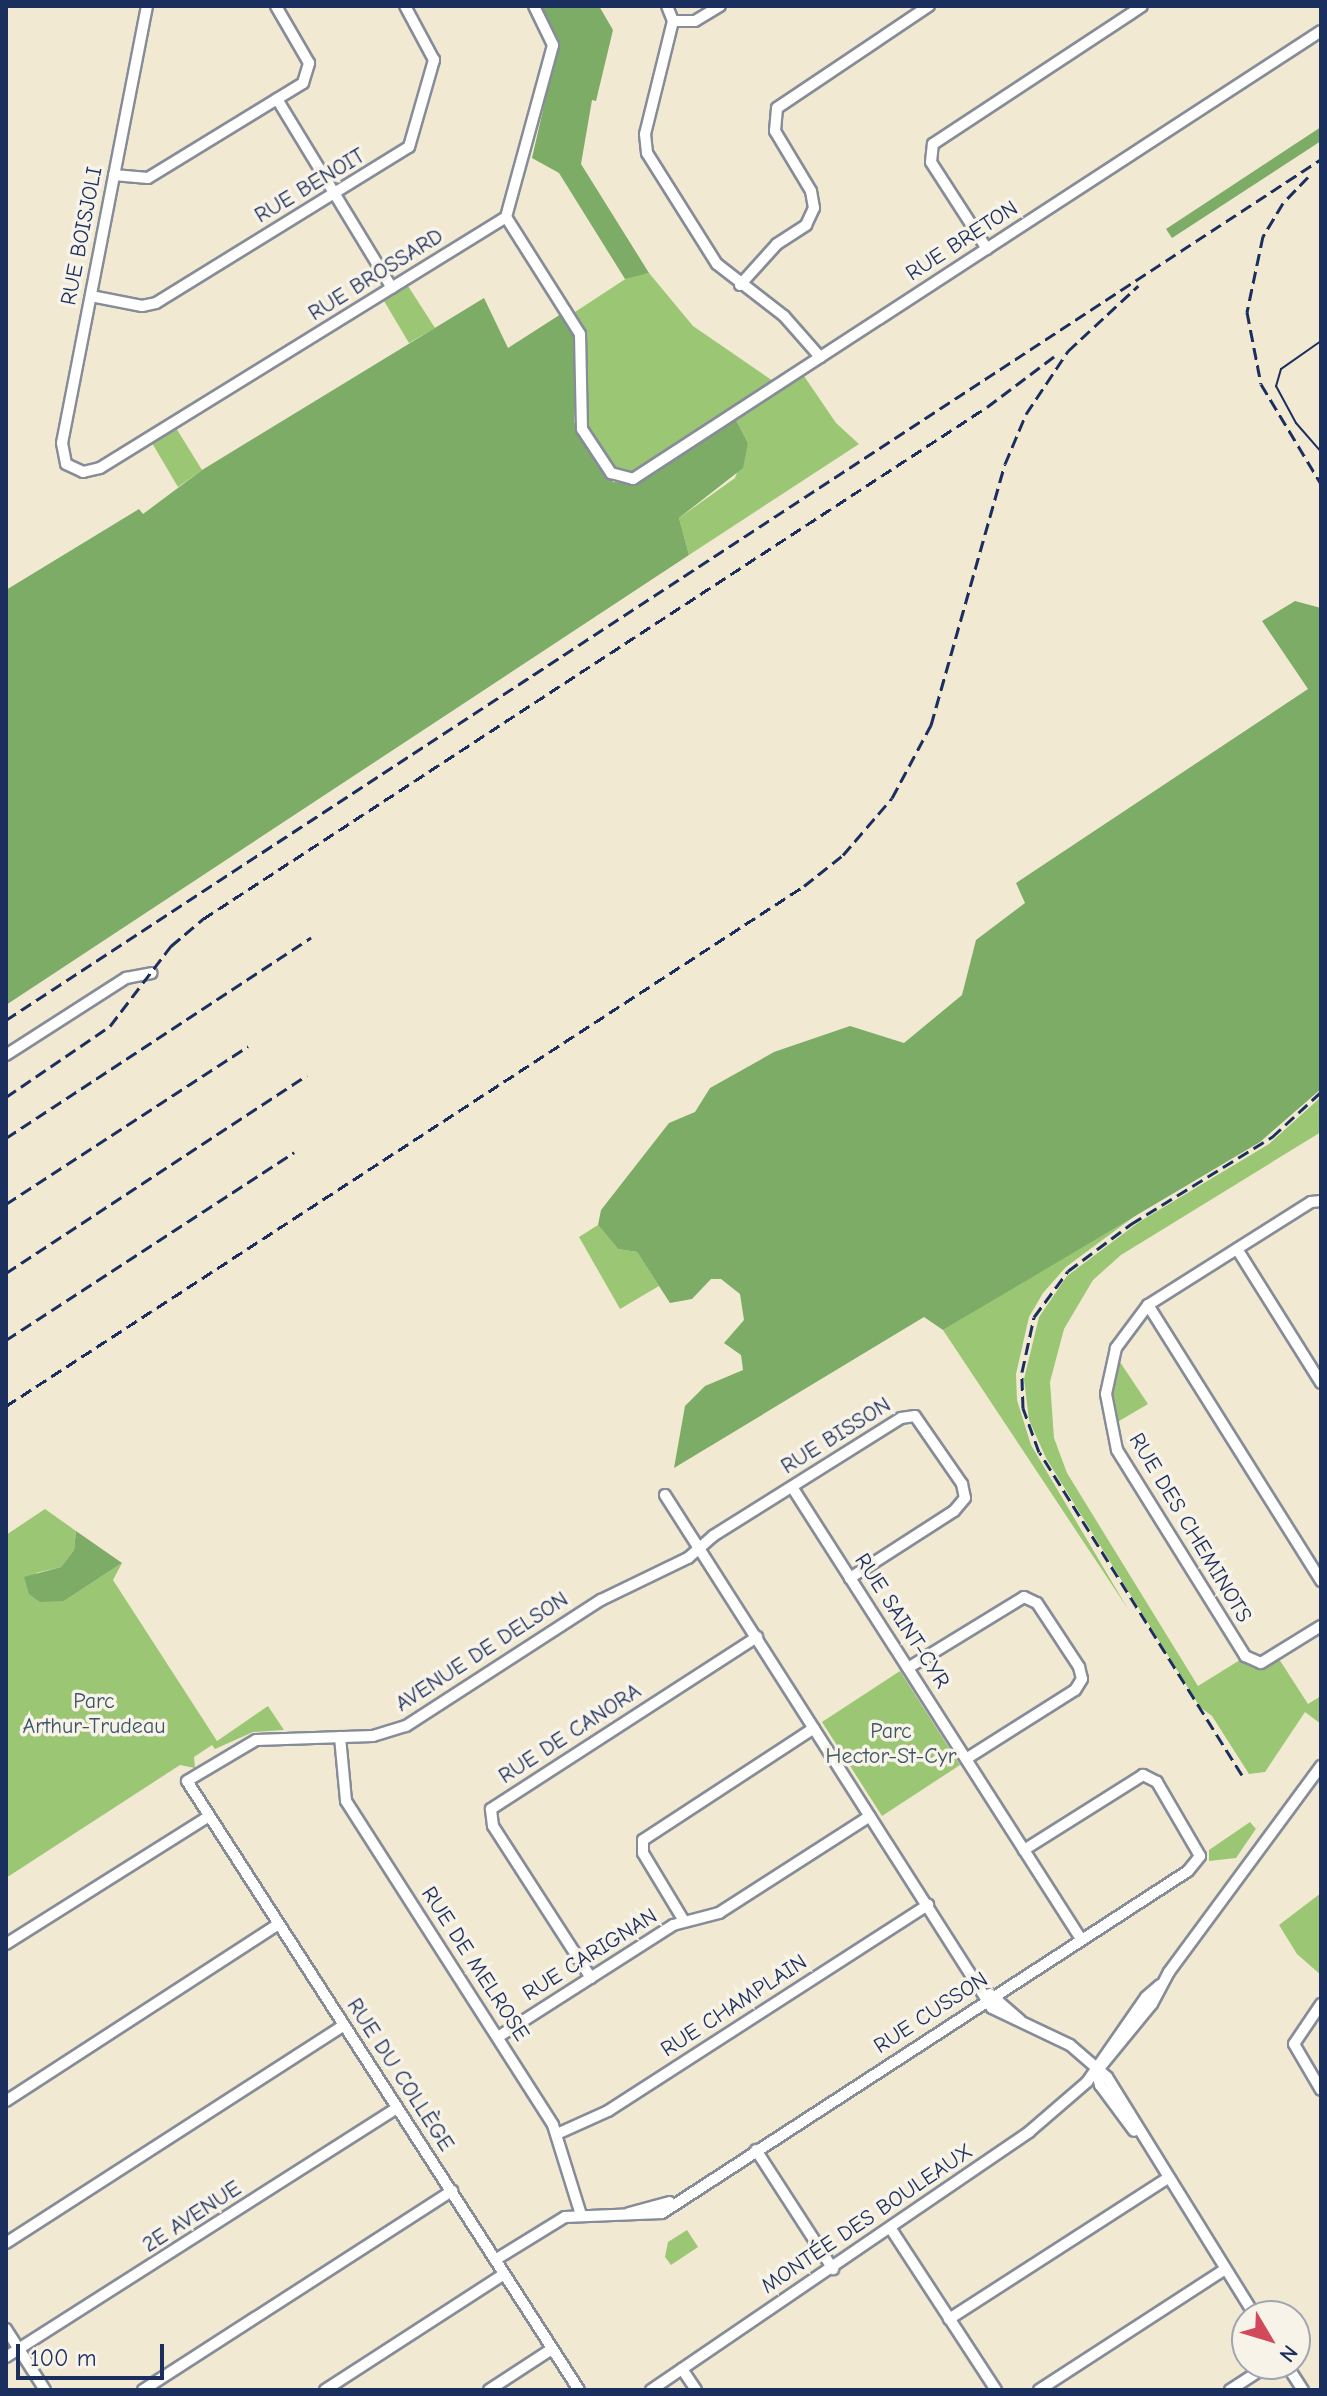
<!DOCTYPE html>
<html>
<head>
<meta charset="utf-8">
<style>
	body { margin:0 }
	#map { position:relative; width:1327px; height:2396px; overflow:hidden; background:#f2e9d3; font-family:"Comic Neue",sans-serif }
	div>[style] { position:absolute }
	[style*='--x'] { left:calc(var(--x)*1px); top:calc(var(--y)*1px); width:calc(var(--w)*1px); rotate:calc(var(--a)*1deg) }
	.green>* { inset:0; background:#9bc775 }
	.forest>* { inset:0; background:#7cac66 }
	.roads { filter:drop-shadow(2px 0 #868c98) drop-shadow(-2px 0 #868c98) drop-shadow(0 2px #868c98) drop-shadow(0 -2px #868c98) }
	.minor>* { height:10px; margin:-5px; padding:0 5px; transform-origin:5px; border-radius:5px; background:#fff }
	.tram>* { height:2px; margin:-1px; padding:0 1px; transform-origin:1px; border-radius:1px; background:#1b2f5e }
	.rail>* { height:3px; margin-top:-1.5px; transform-origin:0; background:repeating-linear-gradient(90deg,#1b2f5e 0 12px,transparent 0 18px) }
	span { translate:-50% -50%; white-space:nowrap; text-align:center; line-height:1.15; -webkit-text-stroke:7px #f7f3e8; paint-order:stroke }
	.street-label { font-size:22px; color:#1b2f5e }
	.park-label { font-size:22px; color:#3b5564 }
	.frame { position:absolute; inset:0; border:8px solid #1b2f5e; pointer-events:none }
	.north { position:absolute; left:1231px; top:2300px; width:80px; height:80px; box-sizing:border-box; background:#f7f3e8; border:2px solid #9fa5b1; border-radius:50%; rotate:128deg; font-size:22px; font-weight:700; line-height:32px; text-align:center; color:#1b2f5e }
	.north::after { content:''; display:block; margin:auto; width:28px; height:36px; background:#d1495b; clip-path:polygon(50% 0,100% 100%,50% 72%,0 100%) }
	.scale { position:absolute; left:16px; top:2344px; width:148px; height:36px; box-sizing:border-box; border:4px solid #1b2f5e; border-top:0; padding-left:10px; font-size:24px; line-height:28px; white-space:nowrap; color:#1b2f5e; -webkit-text-stroke:6px #f7f3e8; paint-order:stroke }
</style>
</head>
<body>
<div id="map">
	<div class="green">
		<div style="clip-path:polygon(649px 273px,693px 326px,773px 381px,627px 475px,614px 469px,585px 423px,587px 341px,575px 312px,630px 276px)"></div>
		<div style="clip-path:polygon(408px 286px,435px 328px,409px 343px,384px 301px)"></div>
		<div style="clip-path:polygon(804px 376px,836px 423px,859px 444px,689px 555px,679px 518px,735px 478px,748px 443px,736px 420px)"></div>
		<div style="clip-path:polygon(176px 428px,202px 470px,178px 487px,152px 443px)"></div>
		<div style="clip-path:polygon(1321px 1097px,1321px 1132px,1121px 1255px,1093px 1280px,1064px 1329px,1050px 1382px,1054px 1438px,1067px 1473px,1198px 1686px,1240px 1660px,1257px 1669px,1279px 1659px,1308px 1704px,1321px 1696px,1321px 1724px,1305px 1712px,1265px 1772px,1249px 1774px,1212px 1716px,1200px 1707px,1046px 1458px,1029px 1420px,1024px 1379px,1039px 1317px,1067px 1276px,1139px 1222px,1269px 1144px)"></div>
		<div style="clip-path:polygon(1147px 1207px,1066px 1267px,1043px 1293px,1029px 1317px,1016px 1374px,1017px 1400px,1031px 1445px,1128px 1609px,943px 1330px)"></div>
		<div style="clip-path:polygon(598px 1225px,618px 1249px,637px 1252px,659px 1286px,620px 1309px,579px 1237px)"></div>
		<div style="clip-path:polygon(1118px 1359px,1148px 1404px,1114px 1424px,1112px 1384px)"></div>
		<div style="clip-path:polygon(45px 1509px,76px 1531px,74px 1550px,61px 1567px,36px 1573px,64px 1601px,122px 1563px,113px 1580px,217px 1741px,268px 1706px,284px 1730px,253px 1732px,215px 1749px,212px 1745px,194px 1757px,195px 1768px,180px 1765px,6px 1878px,6px 1535px)"></div>
		<div style="clip-path:polygon(900px 1671px,960px 1765px,882px 1816px,822px 1722px)"></div>
		<div style="clip-path:polygon(1264px 1817px,1236px 1858px,1209px 1861px,1209px 1850px,1250px 1822px,1256px 1829px)"></div>
		<div style="clip-path:polygon(1321px 1893px,1321px 1975px,1297px 1954px,1279px 1925px)"></div>
		<div style="clip-path:polygon(687px 2230px,698px 2247px,671px 2265px,665px 2257px,668px 2242px)"></div>
	</div>
	<div class="forest">
		<div style="clip-path:polygon(541px 6px,599px 6px,613px 30px,596px 101px,592px 100px,581px 164px,649px 273px,625px 279px,559px 173px,532px 158px,559px 40px)"></div>
		<div style="clip-path:polygon(1321px 127px,1321px 141px,1172px 238px,1166px 229px)"></div>
		<div style="clip-path:polygon(484px 298px,508px 348px,561px 314px,571px 327px,577px 351px,574px 422px,613px 482px,638px 483px,736px 420px,748px 443px,743px 468px,679px 518px,689px 555px,6px 1005px,6px 590px,139px 509px,143px 514px,202px 470px)"></div>
		<div style="clip-path:polygon(1295px 601px,1321px 608px,1321px 1089px,1260px 1142px,943px 1330px,924px 1317px,674px 1468px,685px 1406px,705px 1386px,743px 1370px,741px 1355px,724px 1343px,744px 1320px,740px 1294px,721px 1279px,711px 1279px,692px 1299px,670px 1303px,637px 1252px,618px 1249px,598px 1225px,601px 1210px,669px 1123px,695px 1112px,710px 1088px,774px 1052px,850px 1026px,904px 1043px,962px 995px,976px 940px,1025px 903px,1016px 883px,1308px 689px,1262px 621px)"></div>
		<div style="clip-path:polygon(76px 1531px,122px 1563px,64px 1601px,40px 1602px,29px 1594px,24px 1577px,61px 1567px,74px 1550px)"></div>
	</div>
	<div class="roads">
		<div class="minor">
			<div style="--x:147;--y:6;--w:445;--a:101"></div>
			<div style="--x:62;--y:443;--w:21;--a:79"></div>
			<div style="--x:66;--y:464;--w:19;--a:25"></div>
			<div style="--x:83;--y:472;--w:17;--a:-13"></div>
			<div style="--x:100;--y:468;--w:477;--a:-31.7"></div>
			<div style="--x:506;--y:217;--w:178;--a:-74.7"></div>
			<div style="--x:553;--y:45;--w:43;--a:-116"></div>
			<div style="--x:667;--y:6;--w:16;--a:68"></div>
			<div style="--x:673;--y:21;--w:116;--a:103.9"></div>
			<div style="--x:645;--y:134;--w:19;--a:84"></div>
			<div style="--x:647;--y:153;--w:131;--a:57.8"></div>
			<div style="--x:717;--y:264;--w:85;--a:37.8"></div>
			<div style="--x:784;--y:316;--w:55;--a:48.7"></div>
			<div style="--x:673;--y:21;--w:22;--a:0"></div>
			<div style="--x:695;--y:21;--w:29;--a:-31"></div>
			<div style="--x:277;--y:99;--w:221;--a:58.7"></div>
			<div style="--x:114;--y:175;--w:34;--a:5"></div>
			<div style="--x:148;--y:178;--w:182;--a:-31.5"></div>
			<div style="--x:303;--y:83;--w:21;--a:-73"></div>
			<div style="--x:309;--y:63;--w:66;--a:-120.1"></div>
			<div style="--x:506;--y:217;--w:138;--a:57.7"></div>
			<div style="--x:580;--y:334;--w:95;--a:88.8"></div>
			<div style="--x:582;--y:429;--w:53;--a:56.6"></div>
			<div style="--x:611;--y:473;--w:23;--a:15"></div>
			<div style="--x:633;--y:479;--w:821;--a:-33.07"></div>
			<div style="--x:987;--y:249;--w:103;--a:-122.8"></div>
			<div style="--x:931;--y:162;--w:18;--a:-84"></div>
			<div style="--x:933;--y:144;--w:250;--a:-33.4"></div>
			<div style="--x:740;--y:285;--w:55;--a:-47.9"></div>
			<div style="--x:777;--y:244;--w:35;--a:-33"></div>
			<div style="--x:806;--y:225;--w:19;--a:-65"></div>
			<div style="--x:814;--y:208;--w:17;--a:-100"></div>
			<div style="--x:811;--y:191;--w:70;--a:-121"></div>
			<div style="--x:775;--y:131;--w:23;--a:-85"></div>
			<div style="--x:777;--y:108;--w:183;--a:-33.9"></div>
			<div style="--x:91;--y:296;--w:52;--a:11.1"></div>
			<div style="--x:142;--y:306;--w:14;--a:-12"></div>
			<div style="--x:156;--y:303;--w:297;--a:-31.7"></div>
			<div style="--x:409;--y:147;--w:91;--a:-74"></div>
			<div style="--x:434;--y:60;--w:61;--a:-118.2"></div>
			<div style="--x:6;--y:1055;--w:143;--a:-32.7"></div>
			<div style="--x:126;--y:978;--w:26;--a:-11"></div>
			<div style="--x:1321;--y:1201;--w:10;--a:174"></div>
			<div style="--x:1311;--y:1202;--w:193;--a:147.7"></div>
			<div style="--x:1148;--y:1305;--w:54;--a:126.7"></div>
			<div style="--x:1116;--y:1348;--w:47;--a:102.3"></div>
			<div style="--x:1106;--y:1394;--w:57;--a:78.9"></div>
			<div style="--x:1117;--y:1450;--w:243;--a:58.1"></div>
			<div style="--x:1245;--y:1656;--w:17;--a:24"></div>
			<div style="--x:1261;--y:1663;--w:70;--a:-31.7"></div>
			<div style="--x:1237;--y:1249;--w:158;--a:57.9"></div>
			<div style="--x:1148;--y:1305;--w:326;--a:57.9"></div>
			<div style="--x:792;--y:1487;--w:536;--a:57.41"></div>
			<div style="--x:665;--y:1495;--w:608;--a:57.49"></div>
			<div style="--x:992;--y:2008;--w:86;--a:25.4"></div>
			<div style="--x:1070;--y:2045;--w:49;--a:40.9"></div>
			<div style="--x:1107;--y:2077;--w:281;--a:58.2"></div>
			<div style="--x:908;--y:1668;--w:136;--a:-31.5"></div>
			<div style="--x:1024;--y:1597;--w:14;--a:25"></div>
			<div style="--x:1037;--y:1603;--w:77;--a:56.7"></div>
			<div style="--x:1079;--y:1667;--w:12;--a:76"></div>
			<div style="--x:1082;--y:1679;--w:13;--a:122"></div>
			<div style="--x:1075;--y:1690;--w:129;--a:147.7"></div>
			<div style="--x:340;--y:1737;--w:64;--a:84.6"></div>
			<div style="--x:346;--y:1801;--w:384;--a:57.4"></div>
			<div style="--x:553;--y:2125;--w:94;--a:72.7"></div>
			<div style="--x:684;--y:1921;--w:79;--a:-121.1"></div>
			<div style="--x:643;--y:1853;--w:13;--a:-90"></div>
			<div style="--x:643;--y:1840;--w:204;--a:-33.2"></div>
			<div style="--x:6;--y:1944;--w:240;--a:-32.2"></div>
			<div style="--x:591;--y:1978;--w:181;--a:-122.8"></div>
			<div style="--x:493;--y:1826;--w:17;--a:-97"></div>
			<div style="--x:491;--y:1809;--w:317;--a:-32.9"></div>
			<div style="--x:990;--y:1994;--w:40;--a:41"></div>
			<div style="--x:1321;--y:2004;--w:48;--a:124"></div>
			<div style="--x:1294;--y:2044;--w:53;--a:59.6"></div>
			<div style="--x:498;--y:2037;--w:208;--a:-32.6"></div>
			<div style="--x:673;--y:1925;--w:48;--a:-14.6"></div>
			<div style="--x:719;--y:1913;--w:179;--a:-32.7"></div>
			<div style="--x:1101;--y:2066;--w:80;--a:-50.6"></div>
			<div style="--x:1152;--y:2004;--w:36;--a:-62"></div>
			<div style="--x:1169;--y:1972;--w:256;--a:-53.6"></div>
			<div style="--x:1096;--y:2070;--w:16;--a:75"></div>
			<div style="--x:1100;--y:2085;--w:57;--a:53.5"></div>
			<div style="--x:6;--y:2101;--w:325;--a:-33"></div>
			<div style="--x:557;--y:2134;--w:56;--a:-24.3"></div>
			<div style="--x:608;--y:2111;--w:381;--a:-32.8"></div>
			<div style="--x:756;--y:2150;--w:142;--a:57.1"></div>
			<div style="--x:629;--y:2213;--w:42;--a:-15"></div>
			<div style="--x:891;--y:2229;--w:192;--a:56.9"></div>
			<div style="--x:6;--y:2243;--w:402;--a:-32.8"></div>
			<div style="--x:495;--y:2260;--w:82;--a:-31.6"></div>
			<div style="--x:565;--y:2217;--w:97;--a:-2.4"></div>
			<div style="--x:662;--y:2213;--w:627;--a:-33.03"></div>
			<div style="--x:1188;--y:1871;--w:19;--a:-51"></div>
			<div style="--x:1200;--y:1856;--w:86;--a:-120.2"></div>
			<div style="--x:1157;--y:1782;--w:16;--a:-153"></div>
			<div style="--x:1143;--y:1775;--w:141;--a:147.8"></div>
			<div style="--x:949;--y:2319;--w:260;--a:-32.8"></div>
			<div style="--x:6;--y:2329;--w:72;--a:57.4"></div>
			<div style="--x:6;--y:2357;--w:464;--a:-32.5"></div>
			<div style="--x:1286;--y:2364;--w:31;--a:57"></div>
			<div style="--x:682;--y:2369;--w:25;--a:56"></div>
			<div style="--x:143;--y:2390;--w:368;--a:-32.8"></div>
			<div style="--x:325;--y:2390;--w:213;--a:-32.9"></div>
			<div style="--x:489;--y:2390;--w:75;--a:-33.1"></div>
			<div style="--x:579;--y:2390;--w:724;--a:-122.77"></div>
			<div style="--x:187;--y:1781;--w:80;--a:-30.7"></div>
			<div style="--x:256;--y:1740;--w:117;--a:-2"></div>
			<div style="--x:373;--y:1736;--w:34;--a:-17"></div>
			<div style="--x:406;--y:1726;--w:232;--a:-32.9"></div>
			<div style="--x:601;--y:1600;--w:97;--a:-25.8"></div>
			<div style="--x:688;--y:1558;--w:33;--a:-41"></div>
			<div style="--x:713;--y:1536;--w:222;--a:-32.1"></div>
			<div style="--x:901;--y:1418;--w:14;--a:-8"></div>
			<div style="--x:915;--y:1416;--w:83;--a:55.3"></div>
			<div style="--x:962;--y:1484;--w:14;--a:78"></div>
			<div style="--x:965;--y:1498;--w:17;--a:130"></div>
			<div style="--x:954;--y:1511;--w:124;--a:147.2"></div>
			<div style="--x:651;--y:2390;--w:458;--a:-34.3"></div>
			<div style="--x:1029;--y:2132;--w:77;--a:-40.8"></div>
			<div style="--x:1087;--y:2082;--w:103;--a:-55.2"></div>
			<div style="--x:1146;--y:1997;--w:18;--a:-41"></div>
			<div style="--x:1039;--y:2390;--w:222;--a:-33"></div>
			<div style="--x:1230;--y:2390;--w:48;--a:-33"></div>
		</div>
	</div>
	<div class="tram">
		<div style="--x:1321;--y:341;--w:49;--a:145"></div>
		<div style="--x:1281;--y:369;--w:18;--a:106"></div>
		<div style="--x:1276;--y:386;--w:42;--a:61.6"></div>
		<div style="--x:1296;--y:423;--w:38;--a:49"></div>
	</div>
	<div class="rail">
		<div style="--x:1308;--y:177;--w:36;--a:134"></div>
		<div style="--x:1283;--y:203;--w:39;--a:121"></div>
		<div style="--x:1263;--y:236;--w:78;--a:101.9"></div>
		<div style="--x:1247;--y:312;--w:73;--a:79"></div>
		<div style="--x:1261;--y:384;--w:117;--a:59"></div>
		<div style="--x:6;--y:1020;--w:1572;--a:-33.21"></div>
		<div style="--x:6;--y:1097;--w:126;--a:-34.3"></div>
		<div style="--x:110;--y:1026;--w:101;--a:-52.7"></div>
		<div style="--x:171;--y:946;--w:42;--a:-40.2"></div>
		<div style="--x:203;--y:919;--w:936;--a:-33.15"></div>
		<div style="--x:987;--y:407;--w:86;--a:-37"></div>
		<div style="--x:6;--y:1138;--w:365;--a:-33.3"></div>
		<div style="--x:6;--y:1204;--w:289;--a:-33.1"></div>
		<div style="--x:6;--y:1273;--w:360;--a:-33.3"></div>
		<div style="--x:6;--y:1340;--w:344;--a:-33.1"></div>
		<div style="--x:6;--y:1406;--w:952;--a:-33.09"></div>
		<div style="--x:804;--y:886;--w:50;--a:-38.5"></div>
		<div style="--x:843;--y:855;--w:75;--a:-49.3"></div>
		<div style="--x:892;--y:798;--w:83;--a:-61.9"></div>
		<div style="--x:931;--y:725;--w:271;--a:-74.2"></div>
		<div style="--x:1005;--y:464;--w:54;--a:-67.2"></div>
		<div style="--x:1026;--y:414;--w:76;--a:-56.3"></div>
		<div style="--x:1068;--y:351;--w:96;--a:-42.9"></div>
		<div style="--x:1242;--y:1775;--w:381;--a:-122.1"></div>
		<div style="--x:1039;--y:1452;--w:47;--a:-110"></div>
		<div style="--x:1023;--y:1408;--w:36;--a:-92"></div>
		<div style="--x:1022;--y:1372;--w:56;--a:-77.7"></div>
		<div style="--x:1034;--y:1317;--w:57;--a:-53.5"></div>
		<div style="--x:1068;--y:1271;--w:79;--a:-36.7"></div>
		<div style="--x:1131;--y:1224;--w:166;--a:-31.7"></div>
		<div style="--x:1272;--y:1137;--w:67;--a:-42.6"></div>
	</div>
	<div class="street-label">
		<span style="left:310px;top:186px;rotate:-31deg">RUE BENOIT</span>
		<span style="left:82px;top:236px;rotate:-79deg">RUE BOISJOLI</span>
		<span style="left:962px;top:241px;rotate:-33deg">RUE BRETON</span>
		<span style="left:376px;top:275px;rotate:-32deg">RUE BROSSARD</span>
		<span style="left:836px;top:1436px;rotate:-32deg">RUE BISSON</span>
		<span style="left:1190px;top:1528px;rotate:59deg">RUE DES CHEMINOTS</span>
		<span style="left:902px;top:1621px;rotate:57deg">RUE SAINT-CYR</span>
		<span style="left:482px;top:1652px;rotate:-33deg">AVENUE DE DELSON</span>
		<span style="left:570px;top:1734px;rotate:-33deg">RUE DE CANORA</span>
		<span style="left:590px;top:1955px;rotate:-32deg">RUE CARIGNAN</span>
		<span style="left:475px;top:1964px;rotate:57deg">RUE DE MELROSE</span>
		<span style="left:734px;top:2006px;rotate:-33deg">RUE CHAMPLAIN</span>
		<span style="left:931px;top:2013px;rotate:-33deg">RUE CUSSON</span>
		<span style="left:400px;top:2075px;rotate:57deg">RUE DU COLLÈGE</span>
		<span style="left:192px;top:2217px;rotate:-33deg">2E AVENUE</span>
		<span style="left:867px;top:2219px;rotate:-34deg">MONTÉE DES BOULEAUX</span>
	</div>
	<div class="park-label">
		<span style="left:94px;top:1714px">Parc<br>Arthur-Trudeau</span>
		<span style="left:891px;top:1744px">Parc<br>Hector-St-Cyr</span>
	</div>
	<div class="frame"></div>
	<div class="north">N</div>
	<div class="scale">100 m</div>
</div>
</body>
</html>
